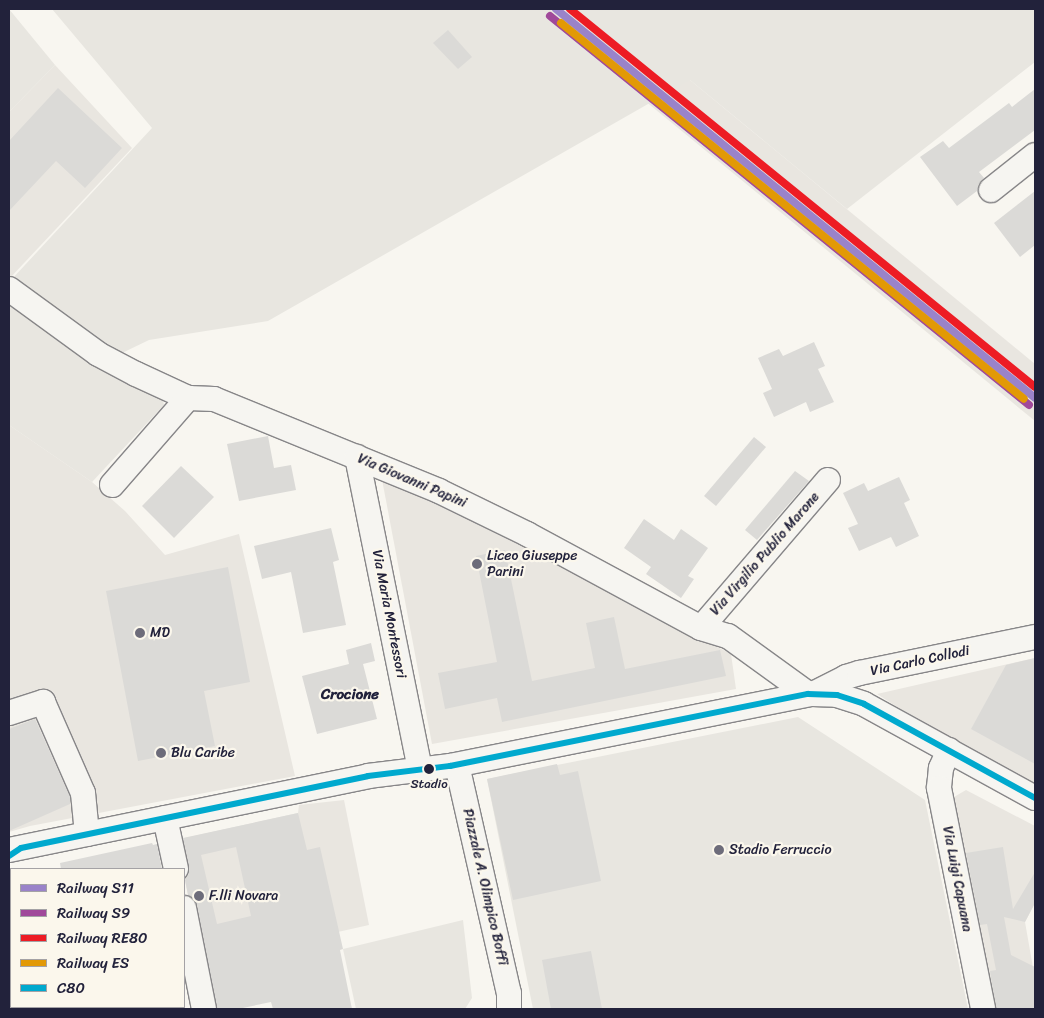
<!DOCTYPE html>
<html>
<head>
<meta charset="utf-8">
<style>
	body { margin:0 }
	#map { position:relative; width:1044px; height:1018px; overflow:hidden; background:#f8f6f0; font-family:Sriracha,sans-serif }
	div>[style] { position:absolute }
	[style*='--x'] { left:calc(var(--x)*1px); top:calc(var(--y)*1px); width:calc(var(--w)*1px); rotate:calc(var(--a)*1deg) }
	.built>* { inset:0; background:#e9e6e0 }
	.green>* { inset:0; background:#e8e6e0 }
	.building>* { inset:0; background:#dbdad7 }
	.roads { filter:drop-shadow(1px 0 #878688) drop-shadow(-1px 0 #878688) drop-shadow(0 1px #878688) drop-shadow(0 -1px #878688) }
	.minor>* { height:24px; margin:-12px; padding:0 12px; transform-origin:12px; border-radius:12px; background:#f6f5f1 }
	.bus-1>* { height:6px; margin:-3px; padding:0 3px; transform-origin:3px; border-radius:3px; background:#00a9ce }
	.rail-1>* { height:8px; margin:-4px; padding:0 4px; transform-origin:4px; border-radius:4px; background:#9a83c9 }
	.rail-2>* { height:8px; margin:-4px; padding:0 4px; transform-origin:4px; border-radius:4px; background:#a0499a }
	.rail-3>* { height:8px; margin:-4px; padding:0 4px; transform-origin:4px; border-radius:4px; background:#ed1c24 }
	.rail-4>* { height:8px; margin:-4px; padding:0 4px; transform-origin:4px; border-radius:4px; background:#e29906 }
	.dots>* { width:14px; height:14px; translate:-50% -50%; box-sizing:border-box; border:2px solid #fbf7ec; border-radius:50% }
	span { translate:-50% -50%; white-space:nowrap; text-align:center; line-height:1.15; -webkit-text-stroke:4.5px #fbf7ec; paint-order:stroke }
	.bus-label { font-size:13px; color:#22223b }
	.street-label { font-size:14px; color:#22223b }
	.poi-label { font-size:14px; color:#22223b }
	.left { translate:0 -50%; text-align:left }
	.neighbourhood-label { font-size:15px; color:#22223b; font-weight:700 }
	.frame { position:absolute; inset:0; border:10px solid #22223b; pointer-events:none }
	.legend { position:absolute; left:10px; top:868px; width:175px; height:140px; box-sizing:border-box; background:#fbf7ec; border:1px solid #a4a2a5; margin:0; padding:6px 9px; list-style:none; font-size:15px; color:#22223b }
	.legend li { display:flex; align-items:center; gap:10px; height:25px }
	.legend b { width:25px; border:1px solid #a4a2a5 }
</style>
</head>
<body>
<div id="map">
	<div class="built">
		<div style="clip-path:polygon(533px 9px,690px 80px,1035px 364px,1035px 421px)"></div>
		<div style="clip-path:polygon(55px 65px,132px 148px,10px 278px,9px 112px)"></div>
		<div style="clip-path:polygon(9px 425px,92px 482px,125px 511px,165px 555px,239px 534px,295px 776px,30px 826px,9px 832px)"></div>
		<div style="clip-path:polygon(381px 474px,731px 654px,736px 689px,432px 744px)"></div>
		<div style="clip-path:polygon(1035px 658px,1035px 790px,961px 748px,877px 694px)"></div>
		<div style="clip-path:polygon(966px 790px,1035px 826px,1035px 903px,1025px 922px,1035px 979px,1035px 1009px,992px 1009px,954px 797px)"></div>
		<div style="clip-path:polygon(344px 800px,369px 925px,203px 962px,176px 840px,298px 813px,299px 805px)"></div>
		<div style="clip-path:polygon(11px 875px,11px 949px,9px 944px,9px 876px)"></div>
	</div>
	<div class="green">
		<div style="clip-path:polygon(9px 9px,55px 65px,9px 112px)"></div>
		<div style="clip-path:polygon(52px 9px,1035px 9px,1035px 62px,847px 209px,690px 80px,268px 321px,149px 340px,120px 354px,12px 279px,152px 128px)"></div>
		<div style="clip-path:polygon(9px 300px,161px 393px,164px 405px,92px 482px,9px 425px)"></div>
		<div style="clip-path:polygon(798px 717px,925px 800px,968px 1009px,533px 1009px,487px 779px)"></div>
		<div style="clip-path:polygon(463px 920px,472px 998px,465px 1009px,356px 1009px,343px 949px)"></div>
	</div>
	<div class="building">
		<div style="clip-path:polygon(448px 30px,472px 57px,458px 69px,433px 43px)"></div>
		<div style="clip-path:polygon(58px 88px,122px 148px,85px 188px,56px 161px,9px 211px,9px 141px)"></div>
		<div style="clip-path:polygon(1035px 89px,1035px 130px,979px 172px,984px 178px,978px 185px,977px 191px,957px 206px,920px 157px,943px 141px,949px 148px,1009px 103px,1012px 107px)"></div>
		<div style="clip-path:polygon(1035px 191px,1035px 245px,1020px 257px,994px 223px)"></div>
		<div style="clip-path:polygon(814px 342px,825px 366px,818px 369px,834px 402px,810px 412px,806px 402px,774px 417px,763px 393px,772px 389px,758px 358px,779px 349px,783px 356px)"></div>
		<div style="clip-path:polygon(268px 436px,274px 468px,291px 465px,296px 490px,239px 501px,227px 444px)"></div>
		<div style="clip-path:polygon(754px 437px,766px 447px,716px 506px,704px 496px)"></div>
		<div style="clip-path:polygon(181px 466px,214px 497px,174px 538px,142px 506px)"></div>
		<div style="clip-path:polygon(795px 471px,809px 481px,757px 540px,745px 530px)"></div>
		<div style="clip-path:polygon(899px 477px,910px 500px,904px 503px,919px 536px,896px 547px,891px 537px,859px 551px,848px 528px,858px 524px,843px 493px,864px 483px,868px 491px)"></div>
		<div style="clip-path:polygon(644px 519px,674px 540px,681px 529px,708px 548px,688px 576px,694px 579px,681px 598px,646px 574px,651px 567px,624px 548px)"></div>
		<div style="clip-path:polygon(331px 528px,339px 560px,333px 562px,346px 625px,303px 633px,291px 572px,262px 579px,254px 546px)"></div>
		<div style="clip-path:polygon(505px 550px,532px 681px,595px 668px,586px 623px,614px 617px,625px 669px,720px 650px,726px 676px,502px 722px,497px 698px,445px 709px,438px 673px,497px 662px,476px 556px)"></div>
		<div style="clip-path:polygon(228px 567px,250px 682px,204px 691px,215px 746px,138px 761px,106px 591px)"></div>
		<div style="clip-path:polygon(371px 643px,375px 661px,363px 664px,377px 719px,317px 734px,302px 676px,349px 664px,346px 650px)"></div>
		<div style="clip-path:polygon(1035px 658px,1035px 764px,971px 729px,1006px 665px)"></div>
		<div style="clip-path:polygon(35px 719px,70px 797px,70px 804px,9px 831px,9px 729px)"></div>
		<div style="clip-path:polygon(557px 764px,560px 775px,578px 771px,601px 881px,513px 900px,487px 779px)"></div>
		<div style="clip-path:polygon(evenodd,298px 813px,307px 850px,320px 847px,343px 949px,340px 950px,352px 1009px,273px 1009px,271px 1002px,238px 1009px,217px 1009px,197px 905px,194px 899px,188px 895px,185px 880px,189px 874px,189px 867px,183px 838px,298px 813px,236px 847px,251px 916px,217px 924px,201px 855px,236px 847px)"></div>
		<div style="clip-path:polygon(152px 843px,153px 845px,157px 844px,162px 869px,61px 869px,60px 863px)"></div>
		<div style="clip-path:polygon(1003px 847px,1013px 909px,1035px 872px,1035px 903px,1025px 922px,1004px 917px,1011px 955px,1035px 967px,1035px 1009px,996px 1009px,990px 971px,996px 970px,987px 924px,980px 925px,966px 853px)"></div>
		<div style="clip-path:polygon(591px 951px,602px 1009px,551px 1009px,542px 960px)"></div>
	</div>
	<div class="roads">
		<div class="minor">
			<div style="--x:991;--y:190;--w:56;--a:-38.5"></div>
			<div style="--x:9;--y:289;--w:110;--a:36.1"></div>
			<div style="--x:98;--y:354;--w:43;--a:27.8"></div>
			<div style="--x:136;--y:374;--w:57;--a:24.8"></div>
			<div style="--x:188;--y:398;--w:26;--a:2"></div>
			<div style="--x:214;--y:399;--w:243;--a:22.2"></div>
			<div style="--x:439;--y:491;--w:98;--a:26"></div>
			<div style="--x:527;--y:534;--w:198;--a:28.4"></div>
			<div style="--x:701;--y:628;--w:28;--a:17"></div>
			<div style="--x:728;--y:636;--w:99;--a:35.9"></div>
			<div style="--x:357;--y:457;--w:319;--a:78.6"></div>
			<div style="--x:112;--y:485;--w:116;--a:-48.9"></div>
			<div style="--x:701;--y:628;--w:195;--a:-49.4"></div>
			<div style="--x:812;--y:694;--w:25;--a:2"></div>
			<div style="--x:837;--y:695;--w:28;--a:18"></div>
			<div style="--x:864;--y:704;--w:195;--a:28.8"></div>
			<div style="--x:9;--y:713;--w:36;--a:-18"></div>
			<div style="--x:43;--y:702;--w:99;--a:66.3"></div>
			<div style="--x:83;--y:793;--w:41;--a:84.4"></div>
			<div style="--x:949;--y:750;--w:20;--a:114"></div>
			<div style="--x:941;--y:768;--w:20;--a:96"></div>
			<div style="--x:939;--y:788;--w:225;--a:78.7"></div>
			<div style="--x:457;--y:765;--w:234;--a:77.2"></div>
			<div style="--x:509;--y:993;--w:16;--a:90"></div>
			<div style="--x:165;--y:818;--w:52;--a:77.8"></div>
			<div style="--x:9;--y:850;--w:367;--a:-11.6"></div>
			<div style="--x:368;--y:776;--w:83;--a:-7"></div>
			<div style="--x:450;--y:766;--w:372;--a:-11.3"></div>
			<div style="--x:815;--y:693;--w:35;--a:-27"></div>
			<div style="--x:846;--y:677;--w:14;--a:-17"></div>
			<div style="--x:859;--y:673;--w:180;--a:-11.6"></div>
			<div style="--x:184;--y:908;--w:103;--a:78.8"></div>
		</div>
	</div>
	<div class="bus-1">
		<div style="--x:9;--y:856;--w:14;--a:-34"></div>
		<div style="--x:21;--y:848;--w:354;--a:-11.7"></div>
		<div style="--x:368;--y:776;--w:83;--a:-7"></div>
		<div style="--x:450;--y:766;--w:365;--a:-11.4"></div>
		<div style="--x:808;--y:694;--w:29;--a:2"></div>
		<div style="--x:837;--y:695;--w:28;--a:18"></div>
		<div style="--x:864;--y:704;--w:195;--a:28.8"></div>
	</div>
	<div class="rail-1">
		<div style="--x:556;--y:9;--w:617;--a:39.08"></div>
	</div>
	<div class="rail-2">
		<div style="--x:550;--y:16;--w:617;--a:39.08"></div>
	</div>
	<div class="rail-3">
		<div style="--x:570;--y:9;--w:599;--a:39.11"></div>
	</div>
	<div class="rail-4">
		<div style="--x:561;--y:23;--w:596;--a:39.08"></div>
	</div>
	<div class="dots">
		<div style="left:477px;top:564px;background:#6d6c7a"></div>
		<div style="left:140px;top:633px;background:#6d6c7a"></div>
		<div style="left:161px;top:753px;background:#6d6c7a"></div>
		<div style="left:429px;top:769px;background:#22223b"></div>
		<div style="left:719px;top:850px;background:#6d6c7a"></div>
		<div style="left:199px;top:896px;background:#6d6c7a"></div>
	</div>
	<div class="bus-label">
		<span style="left:429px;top:784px">Stadio</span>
	</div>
	<div class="street-label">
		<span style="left:412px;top:481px;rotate:23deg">Via Giovanni Papini</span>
		<span style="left:765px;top:554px;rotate:-49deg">Via Virgilio Publio Marone</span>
		<span style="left:389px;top:614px;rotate:79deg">Via Maria Montessori</span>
		<span style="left:920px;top:661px;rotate:-12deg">Via Carlo Collodi</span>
		<span style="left:957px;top:879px;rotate:79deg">Via Luigi Capuana</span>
		<span style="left:485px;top:887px;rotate:77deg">Piazzale A. Olimpico Boffi</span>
	</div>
	<div class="poi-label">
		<span class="left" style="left:487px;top:564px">Liceo Giuseppe<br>Parini</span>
		<span class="left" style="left:150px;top:633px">MD</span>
		<span class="left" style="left:171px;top:753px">Blu Caribe</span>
		<span class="left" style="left:729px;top:850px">Stadio Ferruccio</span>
		<span class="left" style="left:209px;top:896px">F.lli Novara</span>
	</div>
	<div class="neighbourhood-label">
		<span style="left:350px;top:695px">Crocione</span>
	</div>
	<div class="frame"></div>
	<ul class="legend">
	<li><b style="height:6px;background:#9a83c9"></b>Railway S11</li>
	<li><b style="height:6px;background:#a0499a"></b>Railway S9</li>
	<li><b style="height:6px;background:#ed1c24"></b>Railway RE80</li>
	<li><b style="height:6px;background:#e29906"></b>Railway ES</li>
	<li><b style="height:6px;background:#00a9ce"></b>C80</li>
	</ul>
</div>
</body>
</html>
